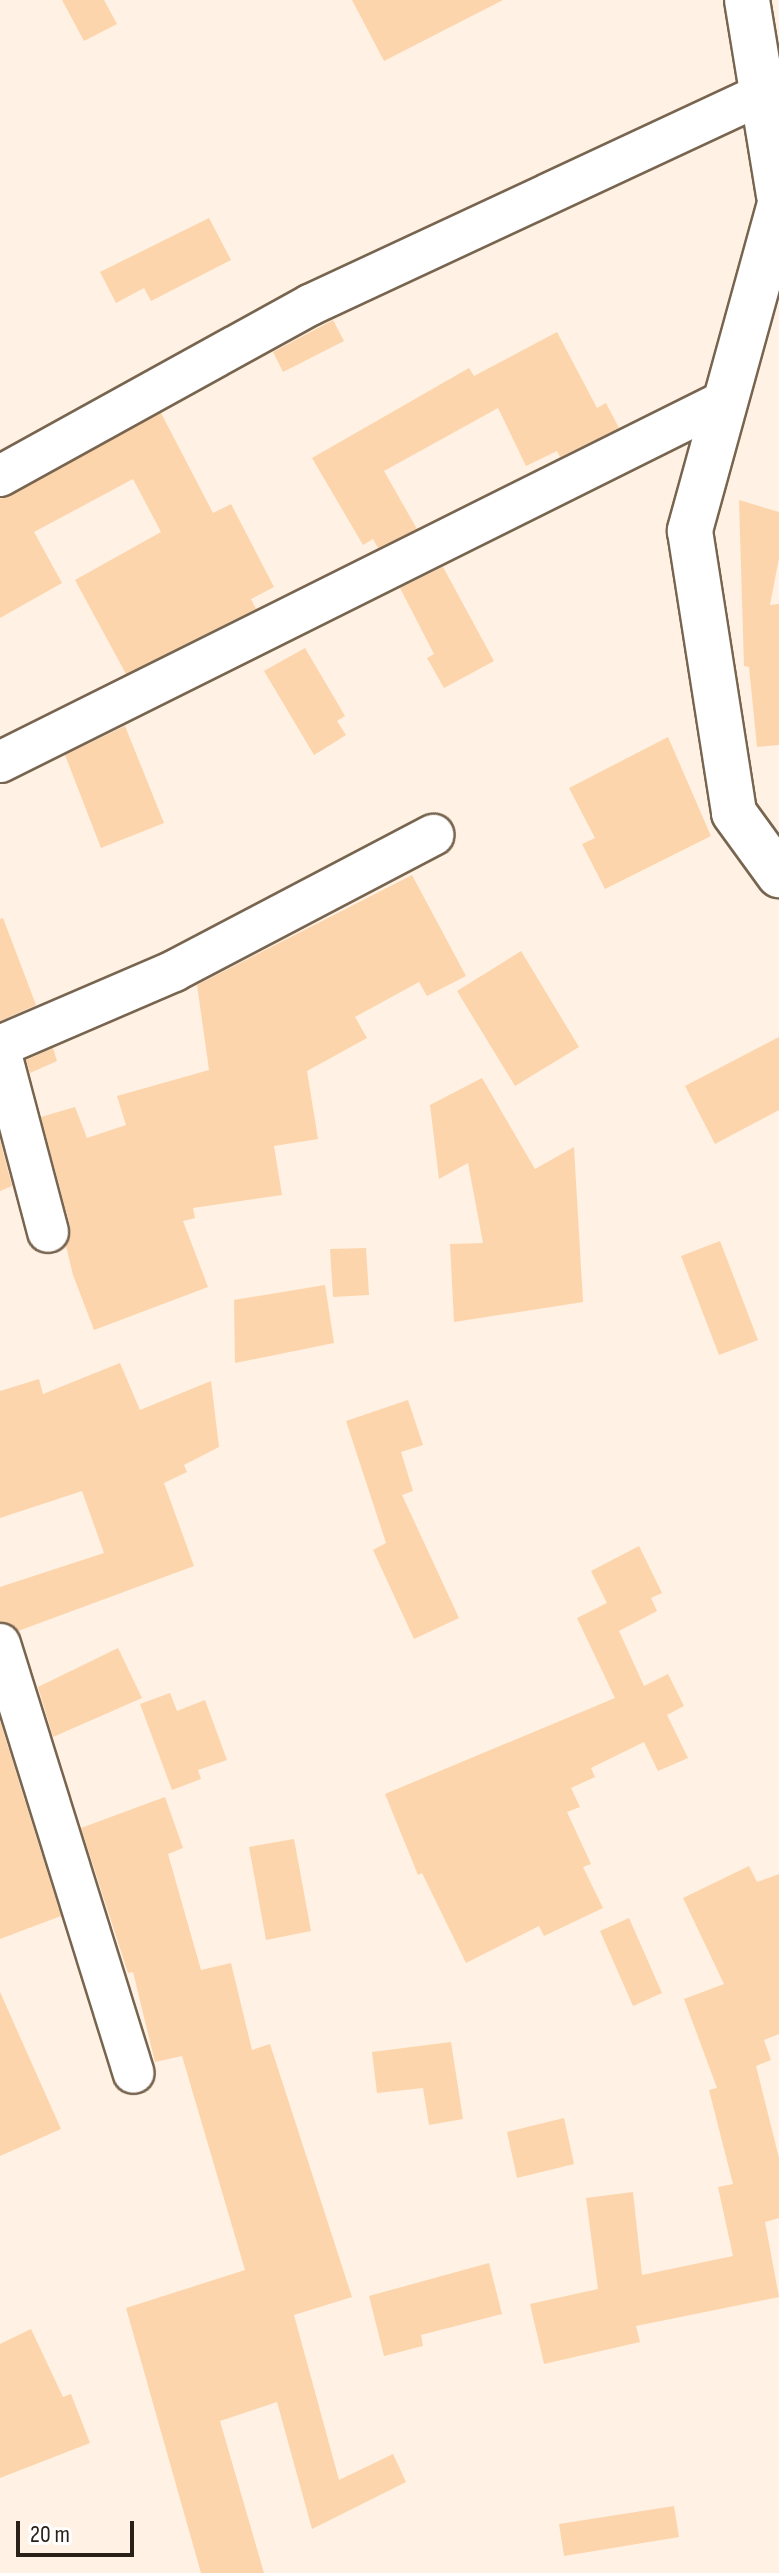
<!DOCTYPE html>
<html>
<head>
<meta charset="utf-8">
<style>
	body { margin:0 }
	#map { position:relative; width:779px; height:2573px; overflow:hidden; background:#fff1e3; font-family:"Sofia Sans Condensed",sans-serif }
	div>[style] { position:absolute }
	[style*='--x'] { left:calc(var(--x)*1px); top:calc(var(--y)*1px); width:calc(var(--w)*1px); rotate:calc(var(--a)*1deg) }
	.building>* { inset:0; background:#fdd5ac }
	.roads { filter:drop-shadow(2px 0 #786550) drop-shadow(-2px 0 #786550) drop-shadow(0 2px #786550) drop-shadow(0 -2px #786550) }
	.street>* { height:40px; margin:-20px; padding:0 20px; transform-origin:20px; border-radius:20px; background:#fff }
	.secondary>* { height:44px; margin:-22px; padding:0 22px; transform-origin:22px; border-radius:22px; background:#fff }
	span { translate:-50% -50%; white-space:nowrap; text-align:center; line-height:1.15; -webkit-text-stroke:6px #fff; paint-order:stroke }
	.scale { position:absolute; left:16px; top:2521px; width:118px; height:36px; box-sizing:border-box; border:4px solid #292118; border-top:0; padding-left:10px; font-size:24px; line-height:28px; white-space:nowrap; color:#292118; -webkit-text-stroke:6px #fff; paint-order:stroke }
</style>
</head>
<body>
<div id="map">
	<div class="building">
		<div style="clip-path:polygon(62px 0,104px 0,117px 24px,84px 41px)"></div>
		<div style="clip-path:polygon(352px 0,503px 0,384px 61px)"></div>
		<div style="clip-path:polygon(209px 218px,231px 260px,151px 301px,144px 288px,116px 303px,100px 272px)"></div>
		<div style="clip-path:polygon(333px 320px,344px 341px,283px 372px,273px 352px)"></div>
		<div style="clip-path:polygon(557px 332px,597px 408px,606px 403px,619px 428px,560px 457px,557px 451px,526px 466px,498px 408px,384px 471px,417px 529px,378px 548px,373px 539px,363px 545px,312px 458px,469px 368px,474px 376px)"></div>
		<div style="clip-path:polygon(161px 413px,213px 513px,231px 504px,274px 587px,251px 599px,256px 609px,126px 674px,75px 580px,161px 532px,133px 479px,34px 532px,62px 583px,0 618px,0 499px)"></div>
		<div style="clip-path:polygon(739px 500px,779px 512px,779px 558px,770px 605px,779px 604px,779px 745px,757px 747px,749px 667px,744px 666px)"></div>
		<div style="clip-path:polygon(443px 567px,494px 661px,444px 688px,427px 658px,434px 654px,400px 588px)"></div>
		<div style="clip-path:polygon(305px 648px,345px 716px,337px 721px,346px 735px,314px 755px,264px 671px)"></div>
		<div style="clip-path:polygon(125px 726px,164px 823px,101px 848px,65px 755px)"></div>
		<div style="clip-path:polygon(668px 737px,711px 836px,605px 889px,582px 844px,595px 838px,569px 788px)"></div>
		<div style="clip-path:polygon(412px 875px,466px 976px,427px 996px,419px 982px,355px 1017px,367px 1038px,307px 1071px,318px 1139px,274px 1146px,282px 1195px,193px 1208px,195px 1218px,183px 1221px,208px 1287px,94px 1330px,73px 1275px,66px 1246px,70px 1226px,41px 1117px,75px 1107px,87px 1138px,126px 1125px,117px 1096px,209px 1070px,197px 985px)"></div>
		<div style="clip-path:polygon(3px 918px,36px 1005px,0 1021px,0 919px)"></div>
		<div style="clip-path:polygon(521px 951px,579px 1047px,515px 1086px,457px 991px)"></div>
		<div style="clip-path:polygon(779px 1037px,779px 1110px,715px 1144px,685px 1086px)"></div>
		<div style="clip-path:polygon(53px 1048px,57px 1061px,30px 1073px,26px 1060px)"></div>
		<div style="clip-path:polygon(482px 1078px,535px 1169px,574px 1147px,583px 1302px,454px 1322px,450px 1244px,483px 1243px,468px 1163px,439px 1179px,430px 1105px)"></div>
		<div style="clip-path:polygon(0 1140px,12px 1186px,0 1191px)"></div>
		<div style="clip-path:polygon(720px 1241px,758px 1340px,719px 1355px,681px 1256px)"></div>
		<div style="clip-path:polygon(366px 1248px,369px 1295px,333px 1297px,330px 1249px)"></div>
		<div style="clip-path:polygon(325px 1285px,334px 1343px,235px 1363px,234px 1300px)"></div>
		<div style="clip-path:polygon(120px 1363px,140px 1410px,211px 1381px,219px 1447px,184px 1465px,187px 1472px,164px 1483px,194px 1566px,18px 1631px,0 1622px,0 1587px,104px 1553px,82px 1491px,0 1518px,0 1391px,39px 1379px,43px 1394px)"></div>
		<div style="clip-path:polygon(408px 1400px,423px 1445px,401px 1452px,413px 1491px,402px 1495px,459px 1618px,414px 1639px,373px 1550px,386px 1543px,346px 1421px)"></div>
		<div style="clip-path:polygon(639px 1546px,662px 1593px,651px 1598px,657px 1611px,619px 1631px,644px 1686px,668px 1674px,684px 1706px,667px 1715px,688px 1758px,658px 1771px,644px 1742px,591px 1768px,595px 1777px,571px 1788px,580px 1807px,567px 1812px,591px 1864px,583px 1867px,603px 1908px,544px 1936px,539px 1926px,466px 1963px,422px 1873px,418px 1875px,385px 1794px,615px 1698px,577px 1618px,607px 1603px,591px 1571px)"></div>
		<div style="clip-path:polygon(118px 1648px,142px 1698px,53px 1737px,38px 1687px)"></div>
		<div style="clip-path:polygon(170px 1693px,177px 1711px,205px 1700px,227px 1760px,198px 1770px,201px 1779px,172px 1790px,140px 1704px)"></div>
		<div style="clip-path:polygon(0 1721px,61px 1916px,0 1939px)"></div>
		<div style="clip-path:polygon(165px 1797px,183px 1848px,168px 1854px,201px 1970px,231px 1963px,252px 2050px,270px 2044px,352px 2297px,294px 2315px,339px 2480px,393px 2454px,406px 2482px,312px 2529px,277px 2402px,220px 2421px,264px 2573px,201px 2573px,126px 2308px,245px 2270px,182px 2056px,155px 2062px,133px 1972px,128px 1973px,81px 1828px)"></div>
		<div style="clip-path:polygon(294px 1839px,311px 1931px,266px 1940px,249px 1847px)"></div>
		<div style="clip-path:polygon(749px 1866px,757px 1882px,779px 1874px,779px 2034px,764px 2040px,771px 2060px,756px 2066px,779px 2158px,779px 2218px,765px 2222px,779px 2297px,636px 2326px,640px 2342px,544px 2364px,530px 2304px,598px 2289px,586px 2198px,633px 2192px,642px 2275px,733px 2256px,718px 2187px,733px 2184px,709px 2090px,717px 2088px,684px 1999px,724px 1984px,683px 1898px)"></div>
		<div style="clip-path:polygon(629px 1918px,662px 1993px,633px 2006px,600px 1931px)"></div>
		<div style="clip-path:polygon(0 1992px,61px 2129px,0 2156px)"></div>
		<div style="clip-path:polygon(451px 2042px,463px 2119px,429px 2125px,423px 2088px,377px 2093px,372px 2052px)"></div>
		<div style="clip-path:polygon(564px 2118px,574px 2164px,517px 2178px,507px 2132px)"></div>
		<div style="clip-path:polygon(489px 2263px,502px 2314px,421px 2335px,423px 2346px,384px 2356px,369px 2296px)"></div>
		<div style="clip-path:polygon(31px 2329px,63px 2397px,71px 2394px,90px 2443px,0 2478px,0 2344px)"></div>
		<div style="clip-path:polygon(674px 2506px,679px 2537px,564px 2556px,559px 2524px)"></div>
	</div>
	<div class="roads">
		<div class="street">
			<div style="--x:0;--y:476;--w:354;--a:-28.9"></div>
			<div style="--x:310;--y:305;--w:500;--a:-25"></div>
			<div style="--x:763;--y:94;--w:19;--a:32"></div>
			<div style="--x:0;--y:762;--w:811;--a:-26.5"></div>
			<div style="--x:0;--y:1046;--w:189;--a:-23.3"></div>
			<div style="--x:174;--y:971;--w:293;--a:-27.7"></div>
			<div style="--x:0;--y:1050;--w:188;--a:75.2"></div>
			<div style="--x:0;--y:1644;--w:449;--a:72.7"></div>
		</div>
		<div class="secondary">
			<div style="--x:747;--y:0;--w:198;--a:80.7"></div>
			<div style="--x:779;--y:207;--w:336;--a:105.4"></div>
			<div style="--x:690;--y:531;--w:285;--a:81.1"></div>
			<div style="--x:734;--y:813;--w:77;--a:54"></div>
		</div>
	</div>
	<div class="scale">20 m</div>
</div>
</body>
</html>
